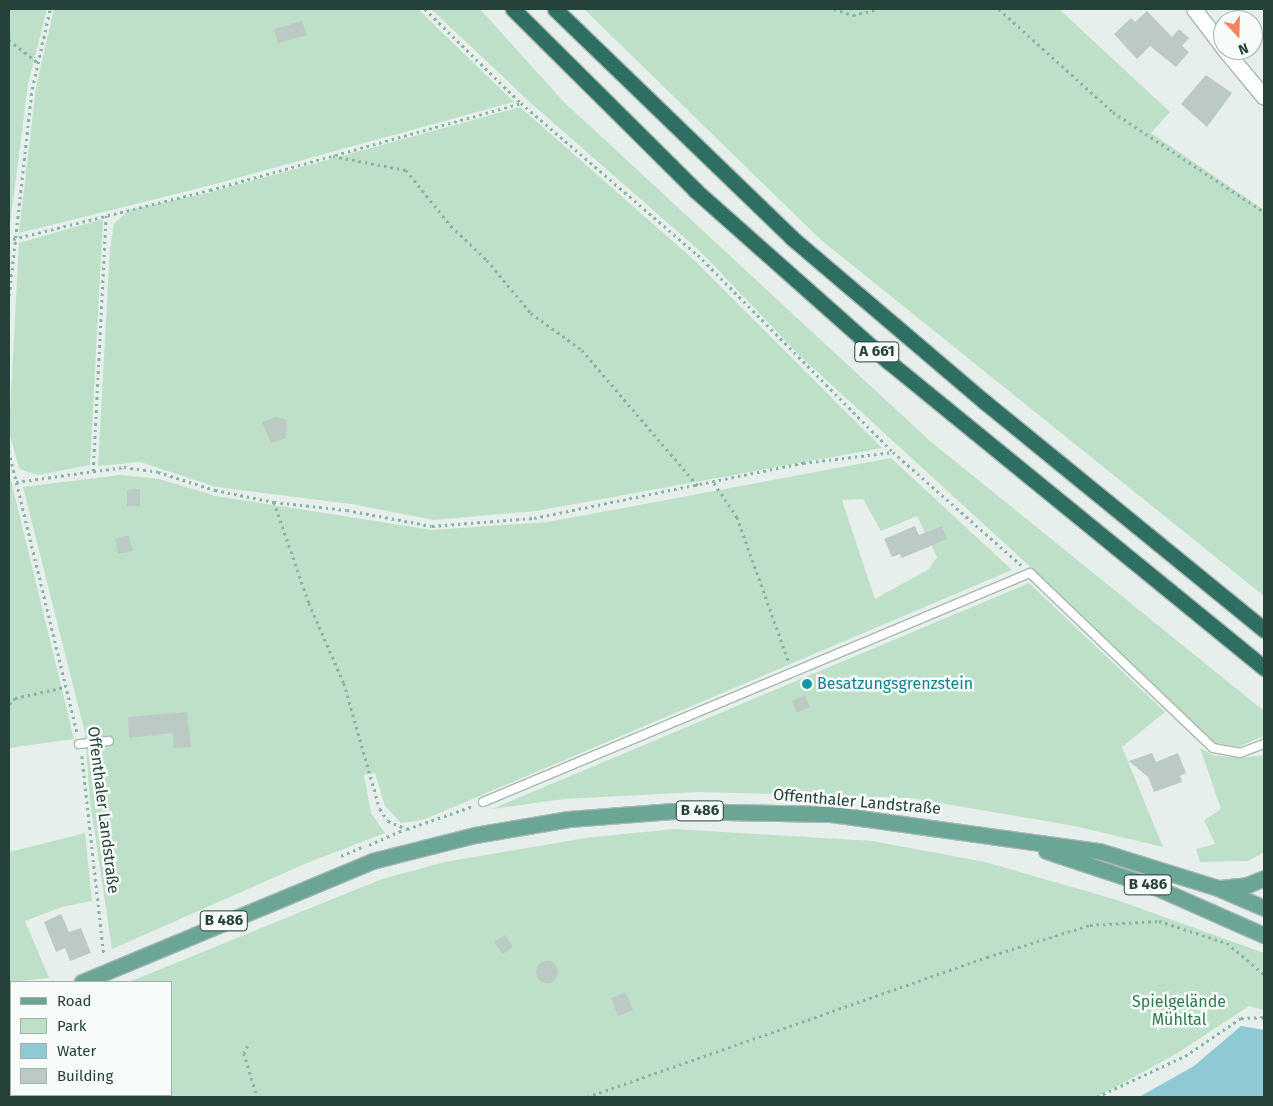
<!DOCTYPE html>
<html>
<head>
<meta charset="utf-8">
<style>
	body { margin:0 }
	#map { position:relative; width:1273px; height:1106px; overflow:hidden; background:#e6efeb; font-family:"Fira Sans",sans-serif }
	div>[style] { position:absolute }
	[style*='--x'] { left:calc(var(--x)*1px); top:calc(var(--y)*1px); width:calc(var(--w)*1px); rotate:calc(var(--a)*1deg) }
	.green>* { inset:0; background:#bfe0c8 }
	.water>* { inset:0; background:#8ec9d4 }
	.building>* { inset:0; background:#bbcac4 }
	.round { border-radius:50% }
	.path>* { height:2.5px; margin-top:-1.25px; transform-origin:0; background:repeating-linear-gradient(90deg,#86b3a5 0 2.5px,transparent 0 6.5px) }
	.roads { filter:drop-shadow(1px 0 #a8b8b2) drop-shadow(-1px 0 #a8b8b2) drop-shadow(0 1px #a8b8b2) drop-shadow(0 -1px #a8b8b2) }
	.service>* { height:8px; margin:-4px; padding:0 4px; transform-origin:4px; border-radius:4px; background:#fff }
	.minor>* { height:15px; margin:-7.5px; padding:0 7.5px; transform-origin:7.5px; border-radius:7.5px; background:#fff }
	.tertiary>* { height:15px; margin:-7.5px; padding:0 7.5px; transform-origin:7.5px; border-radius:7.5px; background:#fff }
	.primary>* { height:15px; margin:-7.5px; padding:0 7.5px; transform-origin:7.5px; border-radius:7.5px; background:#6aa596 }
	.motorway>* { height:15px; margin:-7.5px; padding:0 7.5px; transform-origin:7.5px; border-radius:7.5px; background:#2f6f62 }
	.dots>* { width:14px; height:14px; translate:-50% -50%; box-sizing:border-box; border:2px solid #f7fbf9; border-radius:50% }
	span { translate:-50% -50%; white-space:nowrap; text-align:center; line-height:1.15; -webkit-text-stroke:5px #f7fbf9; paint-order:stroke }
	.shield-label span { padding:1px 4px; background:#f7fbf9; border:1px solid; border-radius:4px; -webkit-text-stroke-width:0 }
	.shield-label { font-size:15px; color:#24423a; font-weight:700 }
	.culture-label { font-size:16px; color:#0d838f }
	.left { translate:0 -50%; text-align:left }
	.street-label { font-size:16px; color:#24423a }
	.park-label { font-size:16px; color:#2d7a4b }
	.frame { position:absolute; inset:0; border:10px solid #24423a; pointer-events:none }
	.legend { position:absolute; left:10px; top:981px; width:162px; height:115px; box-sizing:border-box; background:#f7fbf9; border:1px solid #a3b1ad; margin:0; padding:6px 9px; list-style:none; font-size:15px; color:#24423a }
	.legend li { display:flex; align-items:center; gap:10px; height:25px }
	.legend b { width:25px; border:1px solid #a3b1ad }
	.north { position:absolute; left:1213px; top:10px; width:50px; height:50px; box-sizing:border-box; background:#f7fbf9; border:1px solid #a3b1ad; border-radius:50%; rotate:159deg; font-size:14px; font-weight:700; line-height:20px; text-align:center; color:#24423a }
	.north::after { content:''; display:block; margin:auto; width:18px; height:22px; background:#f4845f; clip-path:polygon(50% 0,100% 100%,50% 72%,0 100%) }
</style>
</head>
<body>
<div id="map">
	<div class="green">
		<div style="clip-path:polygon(9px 9px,47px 9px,28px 84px,9px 233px)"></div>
		<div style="clip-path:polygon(54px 9px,418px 9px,514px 102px,208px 186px,19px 233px,36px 87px)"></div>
		<div style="clip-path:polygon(431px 9px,480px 9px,564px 102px,930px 441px,1264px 711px,1264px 736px,1238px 747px,1212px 742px,1036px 572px,799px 355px,702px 253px,532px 104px)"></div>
		<div style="clip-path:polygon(584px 9px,1059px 9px,1170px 112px,1151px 133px,1264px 210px,1264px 596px,821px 240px)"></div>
		<div style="clip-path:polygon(520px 107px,693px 259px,882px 448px,536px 511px,434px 520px,351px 504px,216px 487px,140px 462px,98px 466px,110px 248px,114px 224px,129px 210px,211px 192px)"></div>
		<div style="clip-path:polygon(103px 219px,90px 465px,38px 475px,27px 472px,19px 468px,9px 432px,19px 243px)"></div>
		<div style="clip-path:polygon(evenodd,891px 458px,1012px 570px,423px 820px,401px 823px,385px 806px,375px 773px,364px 775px,371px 813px,385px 833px,307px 863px,112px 949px,90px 801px,85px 733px,23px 487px,120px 475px,159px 479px,216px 496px,432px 530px,548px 522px,891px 458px,863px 499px,881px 531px,917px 516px,937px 557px,929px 569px,875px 599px,842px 500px,863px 499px)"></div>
		<div style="clip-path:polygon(9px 472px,74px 739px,9px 748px)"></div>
		<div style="clip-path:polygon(1029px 583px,1165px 712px,1122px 747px,1163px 847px,1075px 826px,911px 798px,698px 792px,564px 799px,492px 809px)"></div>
		<div style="clip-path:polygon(1200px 748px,1213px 755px,1241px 758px,1264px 755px,1264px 852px,1248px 861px,1200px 862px,1196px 849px,1215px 844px,1204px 820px,1221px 809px)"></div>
		<div style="clip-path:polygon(674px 829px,872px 841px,985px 862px,1117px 900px,1264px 953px,1264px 1010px,1249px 1006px,1176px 1054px,1097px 1097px,107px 1097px,171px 1095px,171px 982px,129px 982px,382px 879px,445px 862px,585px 838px)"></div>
		<div style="clip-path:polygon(85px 833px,92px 901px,62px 907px,25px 921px,49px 978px,11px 982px,9px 996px,9px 852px)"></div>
		<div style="clip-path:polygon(9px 1046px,11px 1095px,62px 1097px,9px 1097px)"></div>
	</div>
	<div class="water">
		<div style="clip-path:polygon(1241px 1026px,1264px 1030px,1264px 1097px,1139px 1097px,1194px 1066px)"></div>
	</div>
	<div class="building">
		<div style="clip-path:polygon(1147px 11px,1172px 37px,1179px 29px,1189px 38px,1182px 46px,1189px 52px,1176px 67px,1150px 46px,1137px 59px,1114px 34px,1131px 18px,1135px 22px)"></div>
		<div style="clip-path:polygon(302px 21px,307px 35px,278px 43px,274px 29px)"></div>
		<div style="clip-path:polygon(1206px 75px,1232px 93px,1207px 127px,1181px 104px)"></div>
		<div style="clip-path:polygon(276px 417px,287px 420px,286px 438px,271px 443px,262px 422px)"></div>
		<div style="clip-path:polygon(140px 489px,140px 506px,127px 506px,127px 490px)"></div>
		<div style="clip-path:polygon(915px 526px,919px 535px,942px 526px,947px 539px,902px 558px,900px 554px,892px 557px,884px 539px)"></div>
		<div style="clip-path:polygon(129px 535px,133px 551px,118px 554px,115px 539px)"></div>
		<div style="clip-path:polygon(805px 695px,810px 707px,797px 713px,792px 701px)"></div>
		<div style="clip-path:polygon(187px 712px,191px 747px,174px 748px,173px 733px,129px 738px,128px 717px)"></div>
		<div style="clip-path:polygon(1152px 753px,1156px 762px,1178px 753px,1186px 773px,1180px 776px,1182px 782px,1154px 792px,1148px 777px,1129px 761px)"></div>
		<div style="clip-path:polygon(61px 914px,69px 932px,81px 928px,91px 953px,70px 961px,65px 948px,56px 952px,44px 922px)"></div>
		<div style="clip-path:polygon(505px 935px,513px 947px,503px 954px,494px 942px)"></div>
		<div class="round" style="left:536px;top:961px;width:22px;height:22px"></div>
		<div style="clip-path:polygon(626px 992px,633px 1010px,618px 1016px,611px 998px)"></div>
	</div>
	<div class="path">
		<div style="--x:425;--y:9;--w:134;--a:44.4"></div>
		<div style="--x:521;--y:103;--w:233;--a:40.7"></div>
		<div style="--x:698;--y:255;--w:277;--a:45.3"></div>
		<div style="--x:893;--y:452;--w:171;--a:41.4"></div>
		<div style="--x:834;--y:9;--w:20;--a:18"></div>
		<div style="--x:853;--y:15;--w:26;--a:-13"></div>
		<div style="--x:999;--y:9;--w:154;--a:42.1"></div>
		<div style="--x:1113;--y:112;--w:181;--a:33.5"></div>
		<div style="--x:9;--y:40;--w:37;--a:38"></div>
		<div style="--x:333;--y:156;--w:74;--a:10.9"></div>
		<div style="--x:406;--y:170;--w:72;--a:51.2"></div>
		<div style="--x:451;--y:226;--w:50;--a:43.4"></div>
		<div style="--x:487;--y:260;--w:69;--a:50.3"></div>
		<div style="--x:531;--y:313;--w:63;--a:36"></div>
		<div style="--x:582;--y:350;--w:179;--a:49.5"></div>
		<div style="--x:13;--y:239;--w:203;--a:-14"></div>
		<div style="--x:210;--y:190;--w:323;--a:-15.6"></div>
		<div style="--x:9;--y:296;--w:208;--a:-83.7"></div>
		<div style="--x:32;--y:89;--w:82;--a:-77.3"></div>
		<div style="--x:9;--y:451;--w:290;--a:76.4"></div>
		<div style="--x:93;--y:471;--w:257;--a:-87.1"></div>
		<div style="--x:16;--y:482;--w:109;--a:-7.9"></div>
		<div style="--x:124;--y:467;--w:34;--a:8"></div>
		<div style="--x:158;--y:472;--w:60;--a:17.5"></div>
		<div style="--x:215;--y:490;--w:60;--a:11.5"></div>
		<div style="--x:274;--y:502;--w:73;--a:6.3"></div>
		<div style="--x:347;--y:510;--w:86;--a:10.7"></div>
		<div style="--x:432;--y:526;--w:102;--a:-4.5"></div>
		<div style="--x:534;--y:518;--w:275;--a:-11.6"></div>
		<div style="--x:803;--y:463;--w:91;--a:-7"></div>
		<div style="--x:714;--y:483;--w:41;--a:55.9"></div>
		<div style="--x:737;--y:517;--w:154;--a:70.3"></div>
		<div style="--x:274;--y:502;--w:107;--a:70.9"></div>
		<div style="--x:309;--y:603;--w:87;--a:66.4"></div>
		<div style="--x:344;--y:683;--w:131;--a:74.1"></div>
		<div style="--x:380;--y:809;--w:14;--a:56"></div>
		<div style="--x:388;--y:821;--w:21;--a:23"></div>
		<div style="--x:407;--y:829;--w:70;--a:-19.2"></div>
		<div style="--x:9;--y:704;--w:8;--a:-45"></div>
		<div style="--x:15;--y:698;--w:51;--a:-12.4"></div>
		<div style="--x:82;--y:756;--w:201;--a:83.7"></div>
		<div style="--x:369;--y:845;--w:39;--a:-24"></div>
		<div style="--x:341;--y:856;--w:25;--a:-23"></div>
		<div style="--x:248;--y:1046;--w:8;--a:120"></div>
		<div style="--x:244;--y:1053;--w:46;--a:73.5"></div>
		<div style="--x:587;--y:1097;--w:424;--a:-19.3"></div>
		<div style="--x:987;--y:957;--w:108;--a:-17.3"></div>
		<div style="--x:1090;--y:925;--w:69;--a:-3.3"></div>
		<div style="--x:1159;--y:921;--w:71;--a:17.9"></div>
		<div style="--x:1227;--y:943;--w:48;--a:40"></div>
		<div style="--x:1097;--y:1097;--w:97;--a:-25"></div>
		<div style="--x:1185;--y:1056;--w:68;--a:-34.2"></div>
		<div style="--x:1241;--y:1018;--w:23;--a:-2"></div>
	</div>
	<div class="roads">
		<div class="service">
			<div style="--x:79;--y:744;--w:30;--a:-6"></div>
			<div style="--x:483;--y:802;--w:593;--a:-22.72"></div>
			<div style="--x:1030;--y:573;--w:253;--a:43.7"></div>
			<div style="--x:1213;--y:748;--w:27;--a:10"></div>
			<div style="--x:1240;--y:753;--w:26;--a:-21"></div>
		</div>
		<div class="minor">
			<div style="--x:1194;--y:9;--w:48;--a:52.7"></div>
			<div style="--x:1225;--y:50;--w:61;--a:50.3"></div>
		</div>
		<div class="tertiary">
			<div style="--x:9;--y:1026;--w:2;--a:0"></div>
			<div style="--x:90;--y:1095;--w:2;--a:63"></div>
		</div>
		<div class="primary">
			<div style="--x:1046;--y:851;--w:115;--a:18.3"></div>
			<div style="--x:1155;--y:887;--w:119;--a:23.8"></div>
			<div style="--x:1220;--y:888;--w:27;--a:-6"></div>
			<div style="--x:1247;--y:885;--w:18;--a:-22"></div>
			<div style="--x:82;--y:982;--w:314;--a:-22.6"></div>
			<div style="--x:372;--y:861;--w:106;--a:-14.2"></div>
			<div style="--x:475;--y:835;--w:95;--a:-9.7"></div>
			<div style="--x:569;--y:819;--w:104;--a:-4.4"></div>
			<div style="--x:673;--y:811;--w:158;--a:1.1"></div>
			<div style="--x:831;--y:814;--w:271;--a:7.9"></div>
			<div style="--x:1099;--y:851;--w:125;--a:17.3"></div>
			<div style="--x:1218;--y:888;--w:50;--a:23.5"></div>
			<div style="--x:9;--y:1015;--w:2;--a:-27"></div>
		</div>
		<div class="motorway">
			<div style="--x:513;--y:9;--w:257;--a:44.8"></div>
			<div style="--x:695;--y:190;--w:259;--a:41.6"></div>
			<div style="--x:889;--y:362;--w:484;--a:39.2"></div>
			<div style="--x:555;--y:9;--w:330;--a:44"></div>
			<div style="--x:792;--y:238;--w:255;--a:40.4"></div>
			<div style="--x:986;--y:403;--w:359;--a:39.2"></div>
		</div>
	</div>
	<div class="dots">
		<div style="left:807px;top:684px;background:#0f9aa8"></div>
	</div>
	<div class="shield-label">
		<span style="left:877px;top:352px">A 661</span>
		<span style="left:700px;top:811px">B 486</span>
		<span style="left:1148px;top:885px">B 486</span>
		<span style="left:224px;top:921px">B 486</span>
	</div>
	<div class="culture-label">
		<span class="left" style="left:817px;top:684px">Besatzungsgrenzstein</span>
	</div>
	<div class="street-label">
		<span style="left:857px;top:802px;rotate:5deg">Offenthaler Landstraße</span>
		<span style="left:103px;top:810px;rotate:83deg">Offenthaler Landstraße</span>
	</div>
	<div class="park-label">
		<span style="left:1179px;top:1011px">Spielgelände<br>Mühltal</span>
	</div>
	<div class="frame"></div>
	<ul class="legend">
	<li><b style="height:6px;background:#6aa596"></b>Road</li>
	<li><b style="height:14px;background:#bfe0c8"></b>Park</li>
	<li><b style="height:14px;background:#8ec9d4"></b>Water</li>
	<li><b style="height:14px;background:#bbcac4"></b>Building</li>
	</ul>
	<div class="north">N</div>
</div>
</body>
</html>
